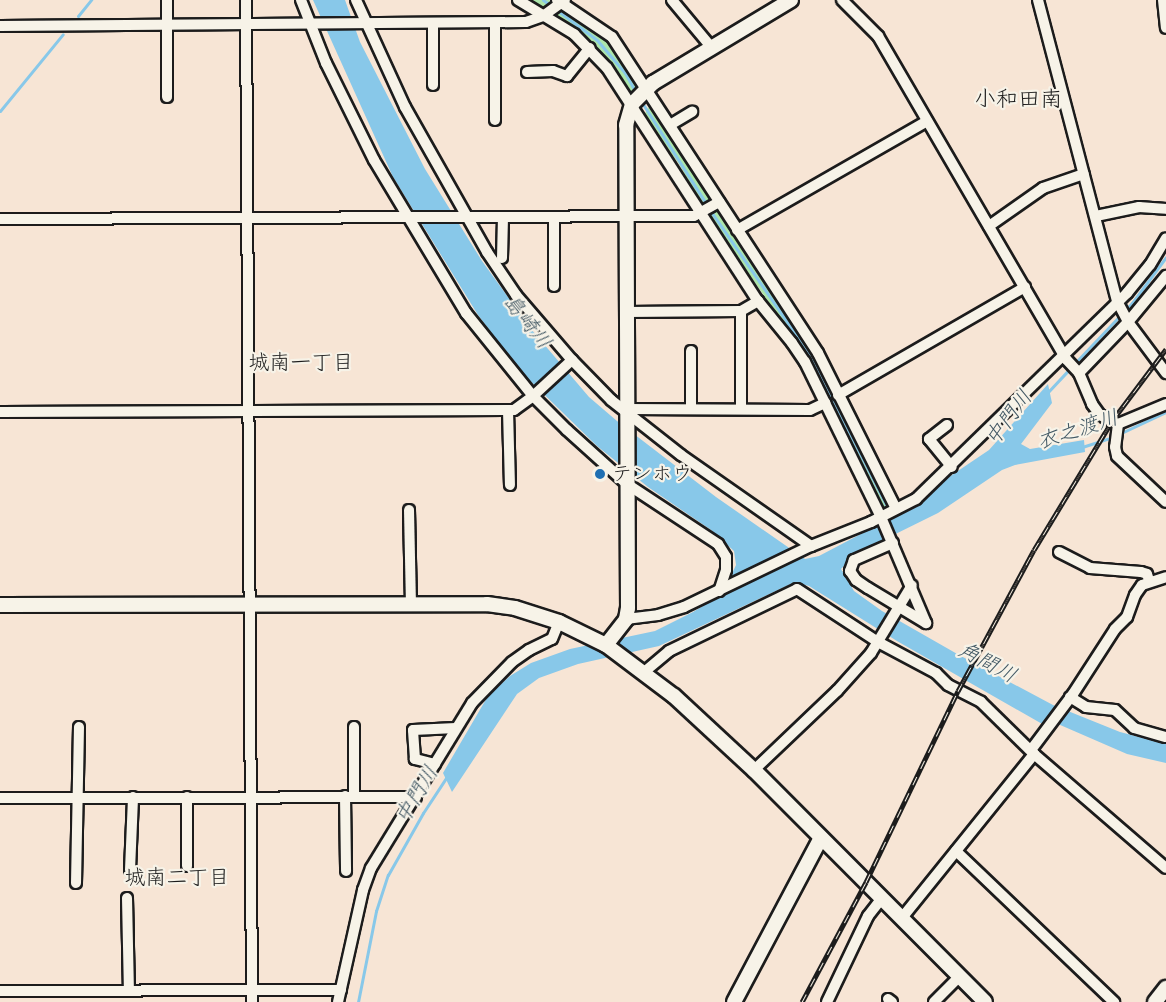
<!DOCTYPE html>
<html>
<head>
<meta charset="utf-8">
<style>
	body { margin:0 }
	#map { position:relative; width:1166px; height:1002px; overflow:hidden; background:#f7e5d5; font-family:Mynerve,"Klee One",sans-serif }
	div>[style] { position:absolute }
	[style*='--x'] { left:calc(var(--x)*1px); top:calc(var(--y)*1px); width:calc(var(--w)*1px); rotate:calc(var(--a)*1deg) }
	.green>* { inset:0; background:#ade6aa }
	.water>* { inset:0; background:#88c8e9 }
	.stream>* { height:3px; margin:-1.5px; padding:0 1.5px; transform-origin:1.5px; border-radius:1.5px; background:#88c8e9 }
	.roads { filter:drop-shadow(2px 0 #1c1c1c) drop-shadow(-2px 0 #1c1c1c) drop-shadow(0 2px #1c1c1c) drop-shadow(0 -2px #1c1c1c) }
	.minor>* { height:10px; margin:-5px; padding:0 5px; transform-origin:5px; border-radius:5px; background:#f7f3e8 }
	.tertiary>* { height:14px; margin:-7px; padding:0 7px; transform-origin:7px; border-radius:7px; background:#f7f3e8 }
	.rail>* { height:5px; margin-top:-2.5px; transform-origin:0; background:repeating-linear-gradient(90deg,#f7f3e8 0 9px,#1c1c1c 0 18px); box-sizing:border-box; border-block:2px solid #1c1c1c }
	.dots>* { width:16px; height:16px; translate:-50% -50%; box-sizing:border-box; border:3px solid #f7f3e8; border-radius:50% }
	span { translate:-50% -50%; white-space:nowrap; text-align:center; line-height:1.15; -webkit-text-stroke:4.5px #f7f3e8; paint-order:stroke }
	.poi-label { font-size:20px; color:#1c1c1c }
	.left { translate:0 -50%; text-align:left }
	.water-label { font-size:21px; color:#425864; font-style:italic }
	.neighbourhood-label { font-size:21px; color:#1c1c1c }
	.quarter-label { font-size:22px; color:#1c1c1c }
</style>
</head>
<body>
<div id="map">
	<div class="green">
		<div style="clip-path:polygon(527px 0,549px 0,608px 39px,639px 84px,630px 94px,593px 44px)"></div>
		<div style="clip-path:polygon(650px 105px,808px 345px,889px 506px,884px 510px,802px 350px,712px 221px,679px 164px,644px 115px)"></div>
	</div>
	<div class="water">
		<div style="clip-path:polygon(313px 0,345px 0,360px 42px,425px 169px,482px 261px,531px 329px,589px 397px,617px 421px,716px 497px,805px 559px,819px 556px,918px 504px,946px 479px,989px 450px,1048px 384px,1052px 403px,1021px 444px,1030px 449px,1084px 440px,1085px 452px,1015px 465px,1002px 470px,938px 513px,857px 553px,841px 569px,854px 591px,882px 611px,959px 655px,1053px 705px,1120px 732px,1166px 744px,1166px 763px,1127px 754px,1051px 721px,1046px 720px,1044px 725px,897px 641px,809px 586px,795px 582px,659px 646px,578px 664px,539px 678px,517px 694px,452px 792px,443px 773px,488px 696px,510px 676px,531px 663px,570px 649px,655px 631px,693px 612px,711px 601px,729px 580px,736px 565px,734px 551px,711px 530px,648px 487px,597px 446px,520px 371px,478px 315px,393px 177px)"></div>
	</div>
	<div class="stream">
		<div style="--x:543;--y:0;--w:11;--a:34"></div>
		<div style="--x:557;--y:10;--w:50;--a:36.9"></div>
		<div style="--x:597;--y:40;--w:43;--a:49.7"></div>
		<div style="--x:625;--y:73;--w:23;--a:61"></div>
		<div style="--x:78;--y:16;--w:21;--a:-51"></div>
		<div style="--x:641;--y:101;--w:123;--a:57.6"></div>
		<div style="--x:0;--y:111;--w:99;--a:-50.7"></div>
		<div style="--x:710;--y:210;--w:178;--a:55.5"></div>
		<div style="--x:811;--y:357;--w:173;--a:63.1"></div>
		<div style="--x:1075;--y:363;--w:83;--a:-46.5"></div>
		<div style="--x:1132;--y:303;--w:57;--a:-53.5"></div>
		<div style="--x:1048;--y:392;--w:33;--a:-47"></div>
		<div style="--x:1119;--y:434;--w:52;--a:-25.1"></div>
		<div style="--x:1082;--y:447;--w:33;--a:-18"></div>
		<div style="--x:358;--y:1002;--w:93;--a:-78.8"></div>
		<div style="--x:376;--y:911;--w:38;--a:-72"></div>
		<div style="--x:388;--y:875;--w:71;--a:-60.6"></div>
		<div style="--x:423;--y:813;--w:45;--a:-56.7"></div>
	</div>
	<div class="roads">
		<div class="minor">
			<div style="--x:167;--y:0;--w:97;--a:90"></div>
			<div style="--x:246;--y:0;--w:1002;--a:89.66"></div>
			<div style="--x:301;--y:0;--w:68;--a:68.4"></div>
			<div style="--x:326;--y:63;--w:108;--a:63.7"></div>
			<div style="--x:374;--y:160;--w:179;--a:59"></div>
			<div style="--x:466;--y:313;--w:107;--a:51.1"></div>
			<div style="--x:533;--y:396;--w:48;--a:45"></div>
			<div style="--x:567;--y:430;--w:81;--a:42"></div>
			<div style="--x:627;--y:484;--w:109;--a:33.4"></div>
			<div style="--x:718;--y:544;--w:15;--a:58"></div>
			<div style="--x:726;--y:557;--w:13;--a:90"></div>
			<div style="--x:726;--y:570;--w:22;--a:108"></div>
			<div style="--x:356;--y:0;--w:118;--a:65.4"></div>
			<div style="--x:405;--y:107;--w:167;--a:60.5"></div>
			<div style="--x:487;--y:252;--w:52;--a:56"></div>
			<div style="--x:516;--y:295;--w:86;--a:49.3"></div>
			<div style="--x:572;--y:360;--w:56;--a:45.7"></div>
			<div style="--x:611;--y:400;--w:89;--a:38.2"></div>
			<div style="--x:681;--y:455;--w:159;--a:35"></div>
			<div style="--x:518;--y:0;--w:66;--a:31.3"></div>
			<div style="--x:574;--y:34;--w:47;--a:45.9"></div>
			<div style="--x:607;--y:68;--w:278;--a:57.1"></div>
			<div style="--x:758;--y:301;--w:54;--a:51"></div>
			<div style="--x:792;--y:343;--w:23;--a:56"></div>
			<div style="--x:805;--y:362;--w:173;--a:63.9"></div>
			<div style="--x:881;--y:517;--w:115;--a:67"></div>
			<div style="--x:557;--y:0;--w:66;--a:33.9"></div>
			<div style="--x:612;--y:37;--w:377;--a:56.9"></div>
			<div style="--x:818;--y:353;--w:174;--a:63.4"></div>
			<div style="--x:672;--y:0;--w:62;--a:50.2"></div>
			<div style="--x:842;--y:0;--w:51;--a:45"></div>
			<div style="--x:878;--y:36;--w:374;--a:59.8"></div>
			<div style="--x:1066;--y:359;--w:19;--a:47"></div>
			<div style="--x:1079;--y:373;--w:34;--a:67"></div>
			<div style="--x:1092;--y:404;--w:14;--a:54"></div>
			<div style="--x:1100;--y:415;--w:20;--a:27"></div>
			<div style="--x:1118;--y:424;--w:52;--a:-22.6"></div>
			<div style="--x:1038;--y:0;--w:311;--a:75.3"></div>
			<div style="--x:1117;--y:301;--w:24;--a:62"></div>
			<div style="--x:1128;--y:322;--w:64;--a:53.3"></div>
			<div style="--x:1163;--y:0;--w:28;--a:84"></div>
			<div style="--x:433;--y:24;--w:61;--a:90"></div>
			<div style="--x:0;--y:26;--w:526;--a:-0.44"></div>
			<div style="--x:526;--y:22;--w:18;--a:-19"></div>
			<div style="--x:543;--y:16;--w:27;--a:-36"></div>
			<div style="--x:527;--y:72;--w:26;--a:-2"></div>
			<div style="--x:553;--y:71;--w:15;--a:20"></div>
			<div style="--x:567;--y:76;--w:36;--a:-51"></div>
			<div style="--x:495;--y:120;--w:96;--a:-90"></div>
			<div style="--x:670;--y:125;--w:26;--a:-31"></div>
			<div style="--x:1096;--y:216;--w:44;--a:-11.8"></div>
			<div style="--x:1139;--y:207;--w:27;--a:4"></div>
			<div style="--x:0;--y:219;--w:694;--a:-0.25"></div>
			<div style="--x:694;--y:216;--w:29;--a:-29"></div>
			<div style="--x:989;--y:226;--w:66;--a:-35.1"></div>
			<div style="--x:1043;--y:188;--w:43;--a:-18.9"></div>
			<div style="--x:737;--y:230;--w:219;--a:-29.8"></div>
			<div style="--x:502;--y:258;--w:41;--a:-88.6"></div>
			<div style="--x:554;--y:286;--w:69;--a:-90"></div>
			<div style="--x:627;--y:312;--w:114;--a:-0.5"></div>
			<div style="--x:691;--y:351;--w:58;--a:90"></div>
			<div style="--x:1079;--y:373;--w:71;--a:-46.1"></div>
			<div style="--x:1128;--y:322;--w:60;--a:-50.4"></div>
			<div style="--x:838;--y:395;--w:216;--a:-30"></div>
			<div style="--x:627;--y:409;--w:183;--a:0.3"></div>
			<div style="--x:810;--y:410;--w:17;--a:-25"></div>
			<div style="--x:741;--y:409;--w:98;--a:-90"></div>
			<div style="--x:741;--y:311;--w:20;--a:-30"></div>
			<div style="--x:508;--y:410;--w:75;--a:88.5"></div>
			<div style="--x:0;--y:412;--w:514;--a:-0.22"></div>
			<div style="--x:514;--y:410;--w:24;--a:-36"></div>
			<div style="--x:533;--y:396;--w:53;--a:-42.7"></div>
			<div style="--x:1118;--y:424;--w:23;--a:97"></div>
			<div style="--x:1115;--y:447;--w:9;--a:77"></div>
			<div style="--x:1117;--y:456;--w:67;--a:43.2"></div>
			<div style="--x:947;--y:425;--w:23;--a:142"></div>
			<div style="--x:929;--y:439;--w:36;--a:51"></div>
			<div style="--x:409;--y:510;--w:94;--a:88.8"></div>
			<div style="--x:893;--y:543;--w:43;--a:156.4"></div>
			<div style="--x:854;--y:560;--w:12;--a:110"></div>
			<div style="--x:850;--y:571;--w:11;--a:56"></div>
			<div style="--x:856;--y:580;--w:14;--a:34"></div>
			<div style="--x:868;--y:588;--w:68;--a:31.1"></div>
			<div style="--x:1059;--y:552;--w:35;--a:27"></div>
			<div style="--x:1090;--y:568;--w:51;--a:4.5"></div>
			<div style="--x:1141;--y:572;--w:6;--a:18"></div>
			<div style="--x:1147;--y:574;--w:6;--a:72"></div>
			<div style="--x:626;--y:619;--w:32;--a:-7"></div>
			<div style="--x:658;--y:615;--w:27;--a:-17"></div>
			<div style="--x:684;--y:607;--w:141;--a:-25.7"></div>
			<div style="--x:811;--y:546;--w:65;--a:-21.8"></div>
			<div style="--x:871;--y:522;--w:51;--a:-27.1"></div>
			<div style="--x:916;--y:499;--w:295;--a:-44.3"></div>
			<div style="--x:1127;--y:293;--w:36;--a:-51"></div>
			<div style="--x:1150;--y:265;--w:31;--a:-59"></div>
			<div style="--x:643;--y:673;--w:34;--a:-40"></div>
			<div style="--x:669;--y:651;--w:142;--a:-25.8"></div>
			<div style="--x:797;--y:589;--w:97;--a:33.2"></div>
			<div style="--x:878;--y:642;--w:66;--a:28.1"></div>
			<div style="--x:936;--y:673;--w:17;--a:45"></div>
			<div style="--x:948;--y:685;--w:37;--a:27"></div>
			<div style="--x:981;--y:702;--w:74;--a:44.5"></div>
			<div style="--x:1034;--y:754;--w:174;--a:40.8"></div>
			<div style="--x:1070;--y:697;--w:19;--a:32"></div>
			<div style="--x:1086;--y:707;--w:29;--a:6"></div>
			<div style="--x:1115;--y:710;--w:26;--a:43"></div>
			<div style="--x:1134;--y:728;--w:33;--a:16"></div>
			<div style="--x:354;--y:727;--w:70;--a:90"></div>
			<div style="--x:1031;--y:750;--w:70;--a:-53.1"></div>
			<div style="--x:1073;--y:694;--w:77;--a:-57.1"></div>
			<div style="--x:1115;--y:629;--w:17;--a:-45"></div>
			<div style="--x:1127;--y:617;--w:23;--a:-70"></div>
			<div style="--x:1135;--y:595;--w:12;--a:-55"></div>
			<div style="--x:1142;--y:585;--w:25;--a:-18"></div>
			<div style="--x:435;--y:764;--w:21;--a:-166"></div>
			<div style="--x:415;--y:759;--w:29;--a:-94"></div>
			<div style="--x:413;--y:730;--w:43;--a:-2.7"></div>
			<div style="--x:754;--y:770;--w:115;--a:-43.6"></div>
			<div style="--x:837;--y:691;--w:51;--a:-48.2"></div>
			<div style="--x:871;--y:653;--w:79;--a:-58.9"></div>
			<div style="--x:345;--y:796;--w:75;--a:89.2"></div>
			<div style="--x:187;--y:797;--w:69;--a:90"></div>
			<div style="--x:0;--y:798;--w:416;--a:-0.1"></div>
			<div style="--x:956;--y:851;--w:219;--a:43.7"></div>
			<div style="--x:130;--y:870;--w:73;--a:-87.6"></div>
			<div style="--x:76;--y:883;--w:156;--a:-88.9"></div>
			<div style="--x:127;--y:898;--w:93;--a:88.8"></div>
			<div style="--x:901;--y:919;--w:212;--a:-51.1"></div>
			<div style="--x:0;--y:991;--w:341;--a:-0.2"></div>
			<div style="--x:888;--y:999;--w:5;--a:37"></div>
			<div style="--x:338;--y:1002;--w:115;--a:-77.4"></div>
			<div style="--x:363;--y:890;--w:23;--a:-70"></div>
			<div style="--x:371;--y:868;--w:193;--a:-58.5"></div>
			<div style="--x:472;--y:703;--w:57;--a:-45.7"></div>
			<div style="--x:512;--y:662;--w:21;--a:-35"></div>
			<div style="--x:529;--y:650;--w:25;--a:-26"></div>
			<div style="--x:552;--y:639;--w:18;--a:-68"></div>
			<div style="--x:827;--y:1002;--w:95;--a:-64.5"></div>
			<div style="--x:868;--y:916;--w:23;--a:-52"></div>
			<div style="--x:934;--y:1002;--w:37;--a:-45"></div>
		</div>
		<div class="tertiary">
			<div style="--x:0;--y:605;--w:487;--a:-0.1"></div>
			<div style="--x:487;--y:604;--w:28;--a:8"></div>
			<div style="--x:515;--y:608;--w:46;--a:17.7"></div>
			<div style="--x:559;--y:622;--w:52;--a:26.1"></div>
			<div style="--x:606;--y:645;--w:85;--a:36.9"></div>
			<div style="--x:674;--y:696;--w:109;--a:42.8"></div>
			<div style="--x:754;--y:770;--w:327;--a:45.1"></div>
			<div style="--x:606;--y:645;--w:33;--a:-52"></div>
			<div style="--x:626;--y:619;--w:11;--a:-80"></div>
			<div style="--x:628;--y:608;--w:483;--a:-90.2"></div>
			<div style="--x:626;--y:125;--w:22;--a:-74"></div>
			<div style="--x:632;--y:104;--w:30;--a:-45"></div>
			<div style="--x:653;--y:83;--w:161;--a:-31"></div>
			<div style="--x:734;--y:1002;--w:186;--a:-62.1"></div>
			<div style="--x:1155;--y:1002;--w:18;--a:-52"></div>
		</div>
	</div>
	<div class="rail">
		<div style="--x:802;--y:1002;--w:136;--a:-61.9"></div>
		<div style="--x:866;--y:882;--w:212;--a:-64.3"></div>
		<div style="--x:958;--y:691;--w:160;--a:-61.7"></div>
		<div style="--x:1034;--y:550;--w:151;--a:-58.8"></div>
		<div style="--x:1112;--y:421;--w:90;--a:-53.1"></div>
	</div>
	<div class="dots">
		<div style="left:600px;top:474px;background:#1f6fb2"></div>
	</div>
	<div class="poi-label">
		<span class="left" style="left:612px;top:474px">テンホウ</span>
	</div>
	<div class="water-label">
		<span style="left:527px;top:322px;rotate:52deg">島崎川</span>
		<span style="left:1009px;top:418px;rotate:-53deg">中門川</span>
		<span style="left:1078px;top:430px;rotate:-18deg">衣之渡川</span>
		<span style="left:987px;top:663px;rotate:28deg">角間川</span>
		<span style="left:417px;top:795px;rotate:-59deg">中門川</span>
	</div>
	<div class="neighbourhood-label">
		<span style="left:301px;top:363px">城南一丁目</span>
		<span style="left:177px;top:878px">城南二丁目</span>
	</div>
	<div class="quarter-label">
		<span style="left:1018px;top:101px">小和田南</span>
	</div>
</div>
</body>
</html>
